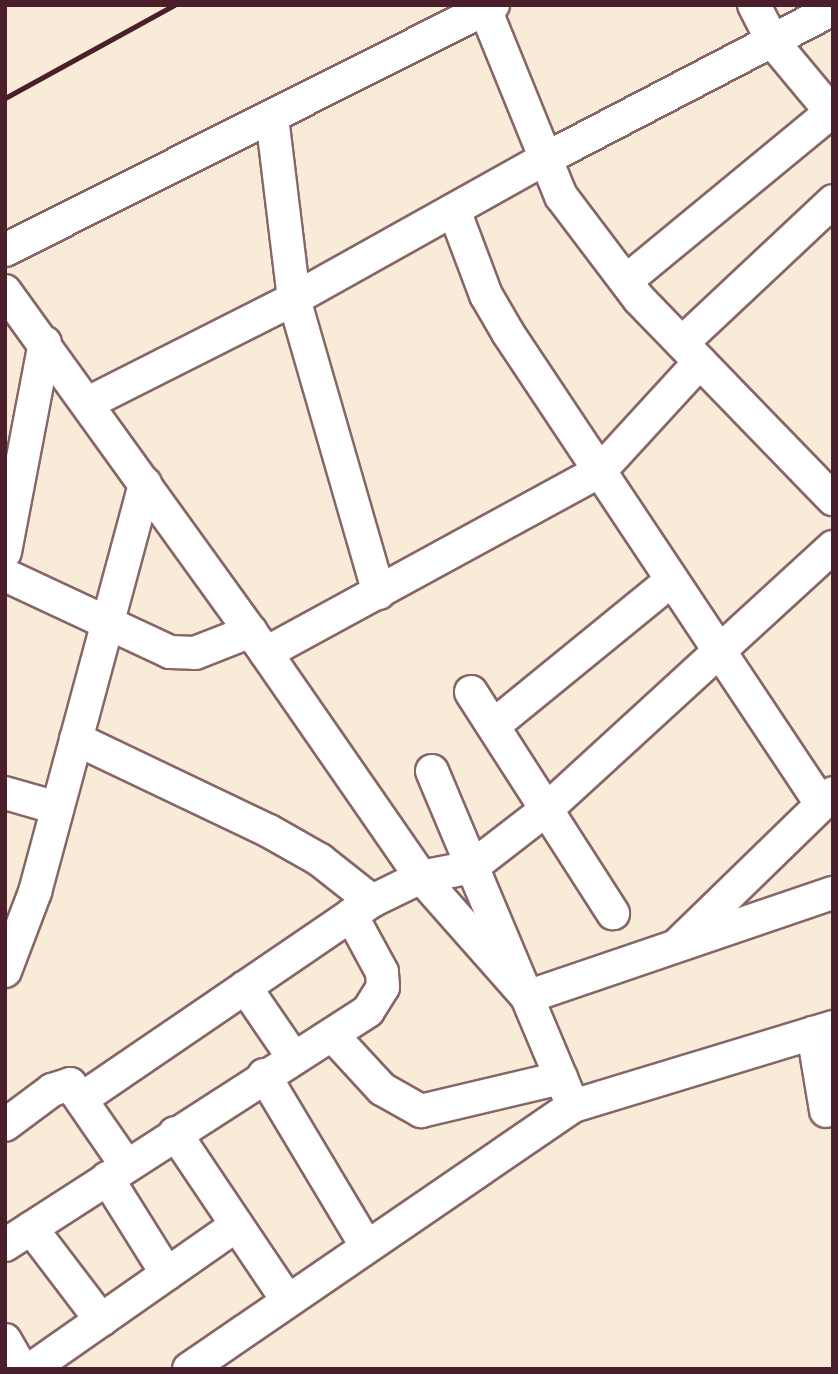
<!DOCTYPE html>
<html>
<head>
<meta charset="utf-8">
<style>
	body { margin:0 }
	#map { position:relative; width:838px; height:1374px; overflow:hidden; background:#f8ebd8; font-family:"Shantell Sans",sans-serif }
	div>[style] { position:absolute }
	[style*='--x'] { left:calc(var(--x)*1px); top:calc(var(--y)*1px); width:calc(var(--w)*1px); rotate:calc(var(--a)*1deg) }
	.roads { filter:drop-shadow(2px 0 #876668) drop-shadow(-2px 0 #876668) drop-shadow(0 2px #876668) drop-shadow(0 -2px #876668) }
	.minor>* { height:32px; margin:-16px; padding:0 16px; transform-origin:16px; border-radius:16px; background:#fff }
	.rail>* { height:5px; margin:-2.5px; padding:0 2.5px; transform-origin:2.5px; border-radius:2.5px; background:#4a1f2b }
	span { translate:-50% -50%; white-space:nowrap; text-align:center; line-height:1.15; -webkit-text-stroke:5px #fbf7ec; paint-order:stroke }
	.frame { position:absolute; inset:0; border:7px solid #4a1f2b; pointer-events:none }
</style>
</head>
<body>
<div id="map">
	<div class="roads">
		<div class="minor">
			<div style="--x:754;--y:5;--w:42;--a:62.8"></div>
			<div style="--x:773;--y:42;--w:94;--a:50.2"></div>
			<div style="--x:485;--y:9;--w:202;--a:67.9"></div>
			<div style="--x:561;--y:196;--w:129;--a:52.9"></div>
			<div style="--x:639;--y:299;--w:279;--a:45.9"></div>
			<div style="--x:272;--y:117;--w:183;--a:83.1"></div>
			<div style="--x:294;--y:299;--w:306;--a:73.9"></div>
			<div style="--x:454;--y:210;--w:91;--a:69.4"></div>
			<div style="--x:486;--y:295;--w:44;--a:59.9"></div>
			<div style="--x:508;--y:333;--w:563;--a:56.37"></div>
			<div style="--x:5;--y:250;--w:546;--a:-26.66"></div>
			<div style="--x:626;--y:281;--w:266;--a:-39.5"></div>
			<div style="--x:5;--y:291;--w:446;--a:54.2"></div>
			<div style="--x:266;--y:653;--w:272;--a:55.3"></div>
			<div style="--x:421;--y:877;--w:160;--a:48.5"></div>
			<div style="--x:527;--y:997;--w:323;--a:-18.8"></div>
			<div style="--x:682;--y:343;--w:207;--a:-43.2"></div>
			<div style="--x:88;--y:403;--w:231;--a:-26.8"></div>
			<div style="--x:294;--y:299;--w:285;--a:-29.2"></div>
			<div style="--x:543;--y:160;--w:327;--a:-27.5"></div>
			<div style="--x:5;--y:552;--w:213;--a:-79.2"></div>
			<div style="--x:5;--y:575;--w:182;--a:25"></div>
			<div style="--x:170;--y:652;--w:25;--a:2"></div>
			<div style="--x:195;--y:653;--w:60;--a:-21.4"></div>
			<div style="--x:266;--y:653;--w:380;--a:-28.6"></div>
			<div style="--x:600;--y:471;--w:148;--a:-47.5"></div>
			<div style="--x:471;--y:692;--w:263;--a:57.3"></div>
			<div style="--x:493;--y:726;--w:231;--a:-39.2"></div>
			<div style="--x:76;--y:739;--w:214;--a:25.5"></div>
			<div style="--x:269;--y:831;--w:59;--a:29.6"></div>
			<div style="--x:320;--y:860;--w:66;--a:38.3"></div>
			<div style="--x:432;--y:771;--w:363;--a:67.2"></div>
			<div style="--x:5;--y:793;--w:54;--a:16.1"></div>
			<div style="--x:679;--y:943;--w:215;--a:-44.2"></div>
			<div style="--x:5;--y:971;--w:85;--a:-69.2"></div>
			<div style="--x:35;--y:892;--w:423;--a:-74.9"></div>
			<div style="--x:245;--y:987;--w:85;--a:55.6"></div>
			<div style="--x:813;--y:1033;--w:79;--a:80.5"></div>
			<div style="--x:334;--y:1037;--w:71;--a:47.3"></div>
			<div style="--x:382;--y:1089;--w:45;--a:29.4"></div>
			<div style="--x:421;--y:1111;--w:144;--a:-13.3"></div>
			<div style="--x:264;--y:1075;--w:200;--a:59.1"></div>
			<div style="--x:83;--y:1098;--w:350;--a:-34.3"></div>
			<div style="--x:372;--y:901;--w:55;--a:-26.1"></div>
			<div style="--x:421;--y:877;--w:52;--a:-11.1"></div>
			<div style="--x:472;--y:867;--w:95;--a:-37.7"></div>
			<div style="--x:547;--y:809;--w:388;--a:-42.5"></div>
			<div style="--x:5;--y:1125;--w:59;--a:-36.7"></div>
			<div style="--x:52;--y:1090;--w:19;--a:-18"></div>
			<div style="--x:70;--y:1084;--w:98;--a:55.3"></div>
			<div style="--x:175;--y:1133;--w:202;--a:56.1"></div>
			<div style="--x:107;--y:1178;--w:113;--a:58"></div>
			<div style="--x:31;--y:1228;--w:116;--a:52.7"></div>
			<div style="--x:5;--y:1245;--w:432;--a:-32.8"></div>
			<div style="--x:368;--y:1011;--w:28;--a:-58"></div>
			<div style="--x:383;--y:987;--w:15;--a:-94"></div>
			<div style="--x:382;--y:972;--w:65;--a:-118.5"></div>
			<div style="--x:5;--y:1340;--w:34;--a:60"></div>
			<div style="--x:31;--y:1369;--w:251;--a:-35"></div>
			<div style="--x:189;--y:1369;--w:465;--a:-34.4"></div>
			<div style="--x:573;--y:1106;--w:272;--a:-16.9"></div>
		</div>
	</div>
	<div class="rail">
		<div style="--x:5;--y:98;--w:193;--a:-28.8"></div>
	</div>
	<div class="frame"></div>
</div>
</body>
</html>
